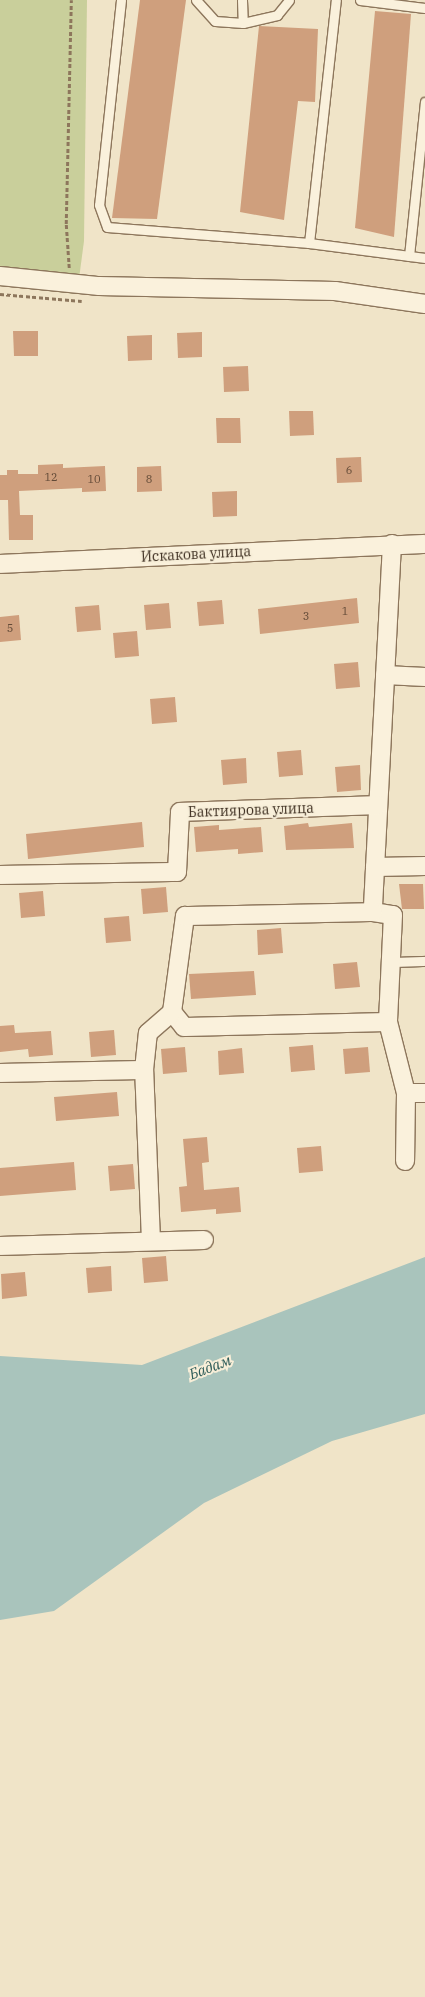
<!DOCTYPE html>
<html>
<head>
<meta charset="utf-8">
<style>
	body { margin:0 }
	#map { position:relative; width:425px; height:1997px; overflow:hidden; background:#f0e4c8; font-family:"IBM Plex Serif",serif }
	div>[style] { position:absolute }
	[style*='--x'] { left:calc(var(--x)*1px); top:calc(var(--y)*1px); width:calc(var(--w)*1px); rotate:calc(var(--a)*1deg) }
	.green>* { inset:0; background:#c9cf9b }
	.water>* { inset:0; background:#a9c4bc }
	.building>* { inset:0; background:#cf9f7d }
	.path>* { height:2.5px; margin-top:-1.25px; transform-origin:0; background:repeating-linear-gradient(90deg,#8d765c 0 4px,transparent 0 6.5px) }
	.roads { filter:drop-shadow(1px 0 #8d765c) drop-shadow(-1px 0 #8d765c) drop-shadow(0 1px #8d765c) drop-shadow(0 -1px #8d765c) }
	.service>* { height:9px; margin:-4.5px; padding:0 4.5px; transform-origin:4.5px; border-radius:4.5px; background:#faf1dc }
	.minor>* { height:18px; margin:-9px; padding:0 9px; transform-origin:9px; border-radius:9px; background:#faf1dc }
	span { translate:-50% -50%; white-space:nowrap; text-align:center; line-height:1.15; -webkit-text-stroke:4px #f7eed8; paint-order:stroke }
	.number-label { font-size:11px; color:#624a37 }
	.number-label span { -webkit-text-stroke-width:0 }
	.street-label { font-size:14px; color:#3d2e20 }
	.water-label { font-size:15px; color:#2f5d5a; font-style:italic }
</style>
</head>
<body>
<div id="map">
	<div class="green">
		<div style="clip-path:polygon(0 0,87px 0,84px 241px,77px 294px,0 286px)"></div>
	</div>
	<div class="water">
		<div style="clip-path:polygon(425px 1257px,425px 1414px,332px 1441px,204px 1503px,54px 1611px,0 1620px,0 1356px,142px 1365px)"></div>
	</div>
	<div class="building">
		<div style="clip-path:polygon(140px 0,186px 0,157px 219px,112px 218px)"></div>
		<div style="clip-path:polygon(375px 11px,411px 14px,394px 237px,355px 228px)"></div>
		<div style="clip-path:polygon(259px 26px,318px 29px,315px 102px,298px 101px,284px 220px,240px 212px)"></div>
		<div style="clip-path:polygon(13px 331px,38px 331px,38px 356px,14px 356px)"></div>
		<div style="clip-path:polygon(202px 332px,202px 357px,178px 358px,177px 333px)"></div>
		<div style="clip-path:polygon(152px 335px,152px 360px,128px 361px,127px 336px)"></div>
		<div style="clip-path:polygon(248px 366px,249px 391px,224px 392px,223px 367px)"></div>
		<div style="clip-path:polygon(289px 411px,313px 411px,314px 435px,290px 436px)"></div>
		<div style="clip-path:polygon(216px 418px,240px 418px,241px 443px,217px 443px)"></div>
		<div style="clip-path:polygon(361px 457px,362px 482px,337px 483px,336px 458px)"></div>
		<div style="clip-path:polygon(63px 464px,63px 468px,105px 466px,106px 491px,82px 492px,82px 488px,19px 491px,20px 515px,33px 515px,33px 540px,9px 540px,8px 500px,0 500px,0 475px,7px 475px,7px 470px,18px 470px,18px 474px,38px 474px,38px 465px)"></div>
		<div style="clip-path:polygon(161px 466px,162px 491px,137px 492px,137px 467px)"></div>
		<div style="clip-path:polygon(237px 491px,237px 516px,213px 517px,212px 492px)"></div>
		<div style="clip-path:polygon(357px 598px,359px 623px,260px 634px,258px 609px)"></div>
		<div style="clip-path:polygon(222px 600px,224px 624px,199px 626px,197px 602px)"></div>
		<div style="clip-path:polygon(169px 603px,171px 628px,146px 630px,144px 605px)"></div>
		<div style="clip-path:polygon(99px 605px,101px 630px,77px 632px,75px 607px)"></div>
		<div style="clip-path:polygon(19px 615px,21px 640px,0 642px,0 617px)"></div>
		<div style="clip-path:polygon(137px 631px,139px 656px,115px 658px,113px 633px)"></div>
		<div style="clip-path:polygon(358px 662px,360px 687px,336px 689px,334px 664px)"></div>
		<div style="clip-path:polygon(175px 697px,177px 722px,152px 724px,150px 699px)"></div>
		<div style="clip-path:polygon(301px 750px,303px 775px,279px 777px,277px 752px)"></div>
		<div style="clip-path:polygon(246px 758px,247px 783px,223px 785px,221px 760px)"></div>
		<div style="clip-path:polygon(360px 765px,361px 790px,337px 792px,335px 767px)"></div>
		<div style="clip-path:polygon(142px 822px,144px 847px,28px 859px,26px 834px)"></div>
		<div style="clip-path:polygon(308px 823px,309px 827px,352px 823px,354px 848px,286px 850px,284px 826px)"></div>
		<div style="clip-path:polygon(219px 825px,219px 830px,261px 827px,263px 852px,238px 854px,238px 849px,196px 852px,194px 827px)"></div>
		<div style="clip-path:polygon(399px 884px,423px 884px,424px 909px,402px 909px)"></div>
		<div style="clip-path:polygon(166px 887px,168px 912px,143px 914px,141px 889px)"></div>
		<div style="clip-path:polygon(43px 891px,45px 916px,21px 918px,19px 893px)"></div>
		<div style="clip-path:polygon(129px 916px,131px 941px,106px 943px,104px 918px)"></div>
		<div style="clip-path:polygon(281px 928px,283px 953px,258px 955px,257px 930px)"></div>
		<div style="clip-path:polygon(357px 962px,360px 987px,335px 989px,333px 964px)"></div>
		<div style="clip-path:polygon(254px 971px,256px 995px,191px 999px,189px 974px)"></div>
		<div style="clip-path:polygon(14px 1025px,15px 1033px,51px 1031px,53px 1055px,29px 1057px,28px 1049px,0 1052px,0 1026px)"></div>
		<div style="clip-path:polygon(114px 1030px,116px 1055px,91px 1057px,89px 1032px)"></div>
		<div style="clip-path:polygon(313px 1045px,315px 1070px,291px 1072px,289px 1047px)"></div>
		<div style="clip-path:polygon(185px 1047px,187px 1072px,163px 1074px,161px 1049px)"></div>
		<div style="clip-path:polygon(368px 1047px,370px 1072px,345px 1074px,343px 1049px)"></div>
		<div style="clip-path:polygon(242px 1048px,244px 1073px,219px 1075px,218px 1051px)"></div>
		<div style="clip-path:polygon(117px 1092px,119px 1116px,56px 1121px,54px 1097px)"></div>
		<div style="clip-path:polygon(207px 1137px,209px 1162px,202px 1163px,204px 1190px,239px 1187px,241px 1212px,216px 1214px,216px 1209px,181px 1212px,179px 1187px,187px 1186px,183px 1139px)"></div>
		<div style="clip-path:polygon(321px 1146px,323px 1171px,299px 1173px,297px 1148px)"></div>
		<div style="clip-path:polygon(74px 1162px,76px 1190px,0 1196px,0 1168px)"></div>
		<div style="clip-path:polygon(133px 1164px,135px 1189px,110px 1191px,108px 1166px)"></div>
		<div style="clip-path:polygon(166px 1256px,168px 1281px,144px 1283px,142px 1258px)"></div>
		<div style="clip-path:polygon(111px 1266px,112px 1291px,88px 1293px,86px 1268px)"></div>
		<div style="clip-path:polygon(25px 1272px,27px 1296px,2px 1299px,1px 1274px)"></div>
	</div>
	<div class="path">
		<div style="--x:69;--y:268;--w:44;--a:-93.9"></div>
		<div style="--x:66;--y:224;--w:224;--a:-88.7"></div>
		<div style="--x:0;--y:294;--w:82;--a:4.9"></div>
	</div>
	<div class="roads">
		<div class="service">
			<div style="--x:121;--y:0;--w:206;--a:96.1"></div>
			<div style="--x:99;--y:205;--w:23;--a:70"></div>
			<div style="--x:107;--y:227;--w:203;--a:4.5"></div>
			<div style="--x:309;--y:243;--w:117;--a:7.4"></div>
			<div style="--x:196;--y:0;--w:28;--a:48"></div>
			<div style="--x:215;--y:21;--w:28;--a:4"></div>
			<div style="--x:243;--y:23;--w:35;--a:-13"></div>
			<div style="--x:277;--y:15;--w:19;--a:-51"></div>
			<div style="--x:242;--y:0;--w:23;--a:88"></div>
			<div style="--x:360;--y:0;--w:65;--a:7"></div>
			<div style="--x:309;--y:243;--w:244;--a:-83.7"></div>
			<div style="--x:409;--y:256;--w:155;--a:-84.1"></div>
			<div style="--x:391;--y:962;--w:34;--a:-2"></div>
		</div>
		<div class="minor">
			<div style="--x:0;--y:276;--w:100;--a:5.8"></div>
			<div style="--x:99;--y:286;--w:236;--a:1.2"></div>
			<div style="--x:335;--y:291;--w:91;--a:8.2"></div>
			<div style="--x:392;--y:544;--w:368;--a:93"></div>
			<div style="--x:373;--y:912;--w:20;--a:9"></div>
			<div style="--x:393;--y:915;--w:107;--a:92.7"></div>
			<div style="--x:388;--y:1022;--w:73;--a:75.8"></div>
			<div style="--x:406;--y:1093;--w:68;--a:90.8"></div>
			<div style="--x:0;--y:564;--w:425;--a:-2.7"></div>
			<div style="--x:385;--y:675;--w:40;--a:2.9"></div>
			<div style="--x:375;--y:867;--w:50;--a:-1.1"></div>
			<div style="--x:0;--y:875;--w:177;--a:-1"></div>
			<div style="--x:177;--y:872;--w:60;--a:-87.1"></div>
			<div style="--x:180;--y:812;--w:198;--a:-2"></div>
			<div style="--x:172;--y:1012;--w:19;--a:51"></div>
			<div style="--x:184;--y:1027;--w:204;--a:-1.4"></div>
			<div style="--x:0;--y:1073;--w:144;--a:-1.2"></div>
			<div style="--x:406;--y:1093;--w:19;--a:0"></div>
			<div style="--x:151;--y:1241;--w:171;--a:-92.3"></div>
			<div style="--x:144;--y:1070;--w:37;--a:-84"></div>
			<div style="--x:148;--y:1033;--w:32;--a:-41"></div>
			<div style="--x:172;--y:1012;--w:97;--a:-82.3"></div>
			<div style="--x:185;--y:916;--w:188;--a:-1.2"></div>
			<div style="--x:0;--y:1246;--w:204;--a:-1.7"></div>
		</div>
	</div>
	<div class="number-label">
		<span style="left:349px;top:470px">6</span>
		<span style="left:51px;top:477px">12</span>
		<span style="left:94px;top:479px">10</span>
		<span style="left:149px;top:479px">8</span>
		<span style="left:345px;top:611px">1</span>
		<span style="left:306px;top:616px">3</span>
		<span style="left:10px;top:628px">5</span>
	</div>
	<div class="street-label">
		<span style="left:196px;top:554px;rotate:-3deg">Искакова улица</span>
		<span style="left:251px;top:810px;rotate:-2deg">Бактиярова улица</span>
	</div>
	<div class="water-label">
		<span style="left:210px;top:1367px;rotate:-21deg">Бадам</span>
	</div>
</div>
</body>
</html>
